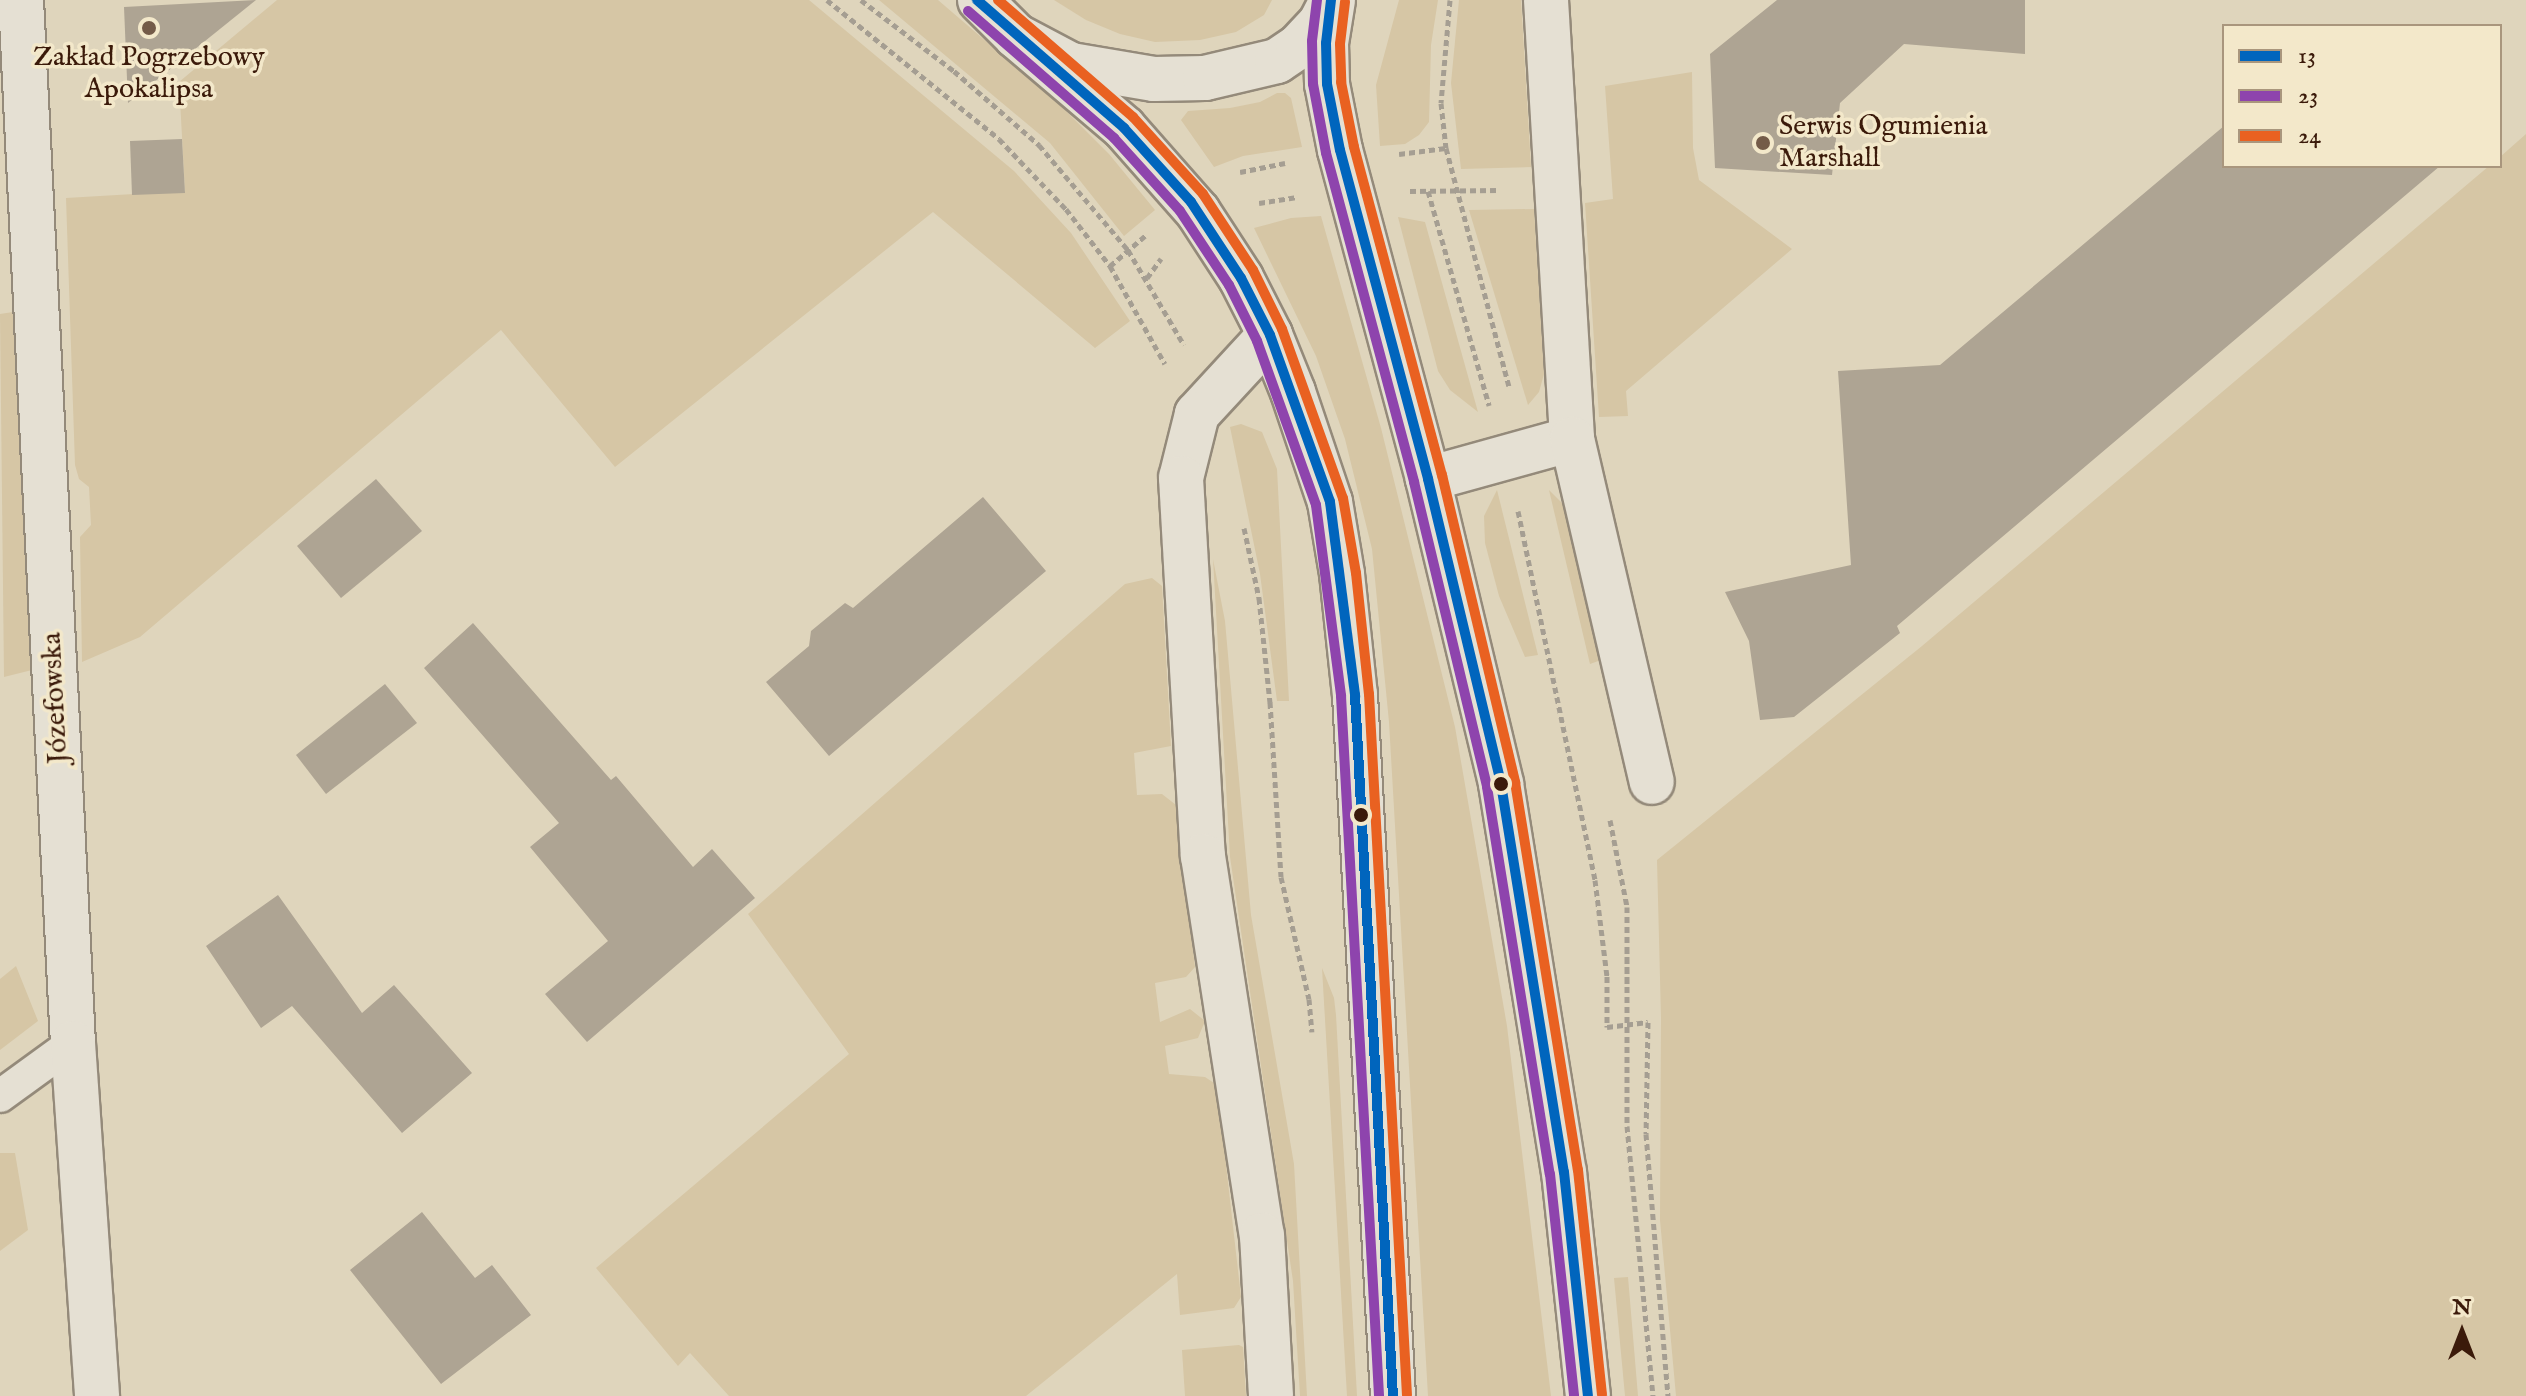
<!DOCTYPE html>
<html>
<head>
<meta charset="utf-8">
<style>
	body { margin:0 }
	#map { position:relative; width:2526px; height:1396px; overflow:hidden; background:#dfd5bc; font-family:"IM FELL English",serif }
	div>[style] { position:absolute }
	[style*='--x'] { left:calc(var(--x)*1px); top:calc(var(--y)*1px); width:calc(var(--w)*1px); rotate:calc(var(--a)*1deg) }
	.green>* { inset:0; background:#d6c6a5 }
	.building>* { inset:0; background:#aea493 }
	.path>* { height:5px; margin-top:-2.5px; transform-origin:0; background:repeating-linear-gradient(90deg,#a59e92 0 6px,transparent 0 10px) }
	.roads { filter:drop-shadow(2px 0 #948a7a) drop-shadow(-2px 0 #948a7a) drop-shadow(0 2px #948a7a) drop-shadow(0 -2px #948a7a) }
	.service>* { height:32px; margin:-16px; padding:0 16px; transform-origin:16px; border-radius:16px; background:#e5e0d3 }
	.minor>* { height:44px; margin:-22px; padding:0 22px; transform-origin:22px; border-radius:22px; background:#e5e0d3 }
	.tertiary>* { height:44px; margin:-22px; padding:0 22px; transform-origin:22px; border-radius:22px; background:#e5e0d3 }
	.bus-1>* { height:10px; margin:-5px; padding:0 5px; transform-origin:5px; border-radius:5px; background:#0065bd }
	.bus-2>* { height:10px; margin:-5px; padding:0 5px; transform-origin:5px; border-radius:5px; background:#8e44ad }
	.bus-3>* { height:10px; margin:-5px; padding:0 5px; transform-origin:5px; border-radius:5px; background:#e96121 }
	.dots>* { width:22px; height:22px; translate:-50% -50%; box-sizing:border-box; border:4px solid #f3e8ca; border-radius:50% }
	span { translate:-50% -50%; white-space:nowrap; text-align:center; line-height:1.15; -webkit-text-stroke:7px #f3e8ca; paint-order:stroke }
	.poi-label { font-size:28px; color:#3b1a0a }
	.left { translate:0 -50%; text-align:left }
	.street-label { font-size:28px; color:#3b1a0a }
	.legend { position:absolute; left:2222px; top:24px; width:280px; height:144px; box-sizing:border-box; background:#f3e8ca; border:2px solid #a9967d; margin:0; padding:10px 14px; list-style:none; font-size:24px; color:#3b1a0a }
	.legend li { display:flex; align-items:center; gap:16px; height:40px }
	.legend b { width:40px; border:2px solid #a9967d }
	.north { position:absolute; left:2422px; top:1292px; width:80px; height:80px; -webkit-text-stroke:6px #f3e8ca; paint-order:stroke; rotate:0deg; font-size:22px; font-weight:700; line-height:32px; text-align:center; color:#3b1a0a }
	.north::after { content:''; display:block; margin:auto; width:28px; height:36px; background:#3b1a0a; clip-path:polygon(50% 0,100% 100%,50% 72%,0 100%) }
</style>
</head>
<body>
<div id="map">
	<div class="green">
		<div style="clip-path:polygon(277px 0,809px 0,1014px 171px,1071px 233px,1130px 321px,1095px 348px,933px 212px,615px 467px,501px 330px,140px 637px,82px 662px,80px 537px,91px 525px,89px 487px,79px 479px,75px 465px,66px 198px,185px 191px,179px 82px)"></div>
		<div style="clip-path:polygon(879px 0,938px 0,1059px 104px,1109px 154px,1155px 210px,1124px 236px,1050px 143px)"></div>
		<div style="clip-path:polygon(1054px 0,1272px 0,1264px 15px,1236px 32px,1200px 40px,1155px 42px,1120px 34px,1086px 20px)"></div>
		<div style="clip-path:polygon(1399px 0,1438px 0,1431px 45px,1429px 122px,1419px 135px,1405px 144px,1380px 146px,1376px 85px)"></div>
		<div style="clip-path:polygon(1459px 0,1521px 0,1531px 167px,1461px 169px,1451px 83px)"></div>
		<div style="clip-path:polygon(1692px 72px,1693px 148px,1699px 180px,1792px 249px,1626px 391px,1628px 416px,1599px 417px,1585px 203px,1613px 199px,1605px 86px)"></div>
		<div style="clip-path:polygon(1277px 93px,1285px 93px,1291px 98px,1302px 147px,1243px 156px,1214px 167px,1181px 120px,1188px 111px,1230px 108px,1260px 102px)"></div>
		<div style="clip-path:polygon(2526px 134px,2526px 1396px,1676px 1396px,1660px 1220px,1661px 1018px,1657px 860px,1922px 646px,2489px 166px,2500px 166px,2500px 157px)"></div>
		<div style="clip-path:polygon(1534px 209px,1544px 374px,1539px 392px,1528px 405px,1469px 210px)"></div>
		<div style="clip-path:polygon(1321px 216px,1381px 428px,1455px 727px,1507px 1026px,1551px 1396px,1428px 1396px,1389px 722px,1372px 549px,1345px 439px,1316px 356px,1254px 228px,1291px 218px)"></div>
		<div style="clip-path:polygon(1398px 217px,1425px 222px,1478px 412px,1450px 390px,1438px 371px)"></div>
		<div style="clip-path:polygon(13px 312px,32px 670px,4px 677px,0 314px)"></div>
		<div style="clip-path:polygon(1241px 424px,1262px 432px,1277px 469px,1289px 701px,1277px 701px,1260px 574px,1230px 427px)"></div>
		<div style="clip-path:polygon(1497px 490px,1538px 655px,1525px 657px,1499px 596px,1485px 543px,1484px 516px)"></div>
		<div style="clip-path:polygon(1549px 490px,1564px 505px,1601px 660px,1590px 664px)"></div>
		<div style="clip-path:polygon(1213px 559px,1225px 621px,1251px 915px,1294px 1164px,1307px 1396px,1300px 1396px,1293px 1281px,1230px 857px)"></div>
		<div style="clip-path:polygon(1152px 578px,1162px 586px,1171px 746px,1134px 753px,1137px 795px,1162px 794px,1176px 805px,1195px 967px,1186px 977px,1155px 983px,1160px 1022px,1190px 1009px,1205px 1021px,1198px 1038px,1165px 1046px,1169px 1074px,1205px 1077px,1217px 1085px,1241px 1297px,1234px 1308px,1180px 1315px,1177px 1274px,1026px 1396px,729px 1396px,690px 1353px,678px 1366px,596px 1268px,849px 1054px,748px 914px,1125px 584px)"></div>
		<div style="clip-path:polygon(16px 966px,38px 1021px,0 1050px,0 979px)"></div>
		<div style="clip-path:polygon(1322px 968px,1334px 998px,1336px 1015px,1357px 1396px,1347px 1396px)"></div>
		<div style="clip-path:polygon(0 1153px,15px 1153px,28px 1230px,0 1251px)"></div>
		<div style="clip-path:polygon(1628px 1277px,1638px 1396px,1625px 1396px,1614px 1278px)"></div>
		<div style="clip-path:polygon(1239px 1345px,1243px 1347px,1246px 1396px,1185px 1396px,1182px 1350px)"></div>
	</div>
	<div class="building">
		<div style="clip-path:polygon(256px 0,128px 103px,124px 7px)"></div>
		<div style="clip-path:polygon(1777px 0,2025px 0,2025px 54px,1904px 44px,1840px 103px,1832px 175px,1715px 168px,1710px 54px)"></div>
		<div style="clip-path:polygon(2224px 126px,2224px 166px,2440px 166px,1897px 626px,1900px 633px,1794px 717px,1760px 720px,1749px 641px,1725px 592px,1851px 565px,1838px 371px,1940px 365px)"></div>
		<div style="clip-path:polygon(182px 139px,185px 193px,132px 195px,130px 141px)"></div>
		<div style="clip-path:polygon(376px 479px,422px 531px,341px 598px,297px 546px)"></div>
		<div style="clip-path:polygon(983px 497px,1046px 571px,829px 756px,766px 682px,809px 646px,811px 631px,845px 603px,853px 608px)"></div>
		<div style="clip-path:polygon(473px 623px,611px 780px,616px 776px,693px 867px,712px 849px,755px 898px,587px 1042px,545px 994px,608px 941px,530px 847px,559px 823px,424px 668px)"></div>
		<div style="clip-path:polygon(385px 684px,417px 723px,326px 794px,296px 755px)"></div>
		<div style="clip-path:polygon(278px 895px,362px 1013px,394px 985px,472px 1073px,402px 1133px,292px 1006px,261px 1028px,206px 946px)"></div>
		<div style="clip-path:polygon(422px 1212px,475px 1278px,492px 1265px,531px 1315px,441px 1384px,350px 1270px)"></div>
	</div>
	<div class="path">
		<div style="--x:827;--y:0;--w:221;--a:38.9"></div>
		<div style="--x:999;--y:139;--w:97;--a:46.3"></div>
		<div style="--x:1066;--y:209;--w:72;--a:52.3"></div>
		<div style="--x:1110;--y:266;--w:112;--a:60.7"></div>
		<div style="--x:861;--y:0;--w:117;--a:37.4"></div>
		<div style="--x:954;--y:71;--w:113;--a:41"></div>
		<div style="--x:1039;--y:145;--w:138;--a:49.7"></div>
		<div style="--x:1128;--y:250;--w:110;--a:59.5"></div>
		<div style="--x:1450;--y:0;--w:103;--a:95"></div>
		<div style="--x:1441;--y:103;--w:45;--a:83.7"></div>
		<div style="--x:1446;--y:148;--w:246;--a:75.2"></div>
		<div style="--x:1399;--y:154;--w:47;--a:-7.3"></div>
		<div style="--x:1240;--y:172;--w:46;--a:-11.3"></div>
		<div style="--x:1410;--y:191;--w:90;--a:-0.6"></div>
		<div style="--x:1428;--y:191;--w:223;--a:74.1"></div>
		<div style="--x:1259;--y:203;--w:37;--a:-9"></div>
		<div style="--x:1110;--y:266;--w:48;--a:-40.7"></div>
		<div style="--x:1147;--y:278;--w:24;--a:-54"></div>
		<div style="--x:1518;--y:511;--w:377;--a:78.2"></div>
		<div style="--x:1595;--y:880;--w:97;--a:82.9"></div>
		<div style="--x:1607;--y:976;--w:51;--a:90"></div>
		<div style="--x:1607;--y:1027;--w:41;--a:-7"></div>
		<div style="--x:1648;--y:1022;--w:112;--a:91"></div>
		<div style="--x:1646;--y:1134;--w:263;--a:85.2"></div>
		<div style="--x:1244;--y:528;--w:72;--a:77.9"></div>
		<div style="--x:1259;--y:598;--w:105;--a:84"></div>
		<div style="--x:1270;--y:702;--w:175;--a:86.4"></div>
		<div style="--x:1281;--y:877;--w:125;--a:77.1"></div>
		<div style="--x:1309;--y:999;--w:33;--a:85"></div>
		<div style="--x:1610;--y:820;--w:89;--a:78.9"></div>
		<div style="--x:1627;--y:907;--w:219;--a:90"></div>
		<div style="--x:1627;--y:1126;--w:271;--a:84.5"></div>
	</div>
	<div class="roads">
		<div class="service">
			<div style="--x:0;--y:1096;--w:90;--a:-36"></div>
		</div>
		<div class="minor">
			<div style="--x:21;--y:0;--w:1044;--a:87.15"></div>
			<div style="--x:73;--y:1043;--w:354;--a:86.1"></div>
			<div style="--x:1546;--y:0;--w:440;--a:86.6"></div>
			<div style="--x:1270;--y:335;--w:108;--a:132.7"></div>
			<div style="--x:1197;--y:414;--w:66;--a:104"></div>
			<div style="--x:1181;--y:478;--w:379;--a:86.7"></div>
			<div style="--x:1203;--y:856;--w:384;--a:81.2"></div>
			<div style="--x:1262;--y:1235;--w:161;--a:86.8"></div>
			<div style="--x:1428;--y:479;--w:149;--a:-15.5"></div>
			<div style="--x:1572;--y:439;--w:352;--a:76.9"></div>
		</div>
		<div class="tertiary">
			<div style="--x:980;--y:0;--w:51;--a:45"></div>
			<div style="--x:1016;--y:36;--w:62;--a:27.8"></div>
			<div style="--x:1071;--y:65;--w:84;--a:9.6"></div>
			<div style="--x:1154;--y:79;--w:51;--a:-1.1"></div>
			<div style="--x:1205;--y:78;--w:74;--a:-13.3"></div>
			<div style="--x:1277;--y:61;--w:25;--a:-34"></div>
			<div style="--x:1298;--y:47;--w:34;--a:-47"></div>
			<div style="--x:1321;--y:22;--w:22;--a:-63"></div>
			<div style="--x:1333;--y:0;--w:44;--a:99.2"></div>
			<div style="--x:1326;--y:43;--w:41;--a:88.6"></div>
			<div style="--x:1327;--y:84;--w:67;--a:78.9"></div>
			<div style="--x:1340;--y:150;--w:341;--a:75"></div>
			<div style="--x:1428;--y:479;--w:314;--a:76.5"></div>
			<div style="--x:1501;--y:784;--w:393;--a:80.8"></div>
			<div style="--x:1564;--y:1172;--w:225;--a:83.9"></div>
			<div style="--x:1016;--y:36;--w:142;--a:40.4"></div>
			<div style="--x:1124;--y:128;--w:112;--a:48.6"></div>
			<div style="--x:1198;--y:212;--w:79;--a:56.9"></div>
			<div style="--x:1241;--y:278;--w:64;--a:63"></div>
			<div style="--x:1270;--y:335;--w:61;--a:68"></div>
			<div style="--x:1293;--y:392;--w:116;--a:71.4"></div>
			<div style="--x:1330;--y:502;--w:73;--a:80.5"></div>
			<div style="--x:1342;--y:574;--w:122;--a:83.9"></div>
			<div style="--x:1355;--y:695;--w:702;--a:86.9"></div>
		</div>
	</div>
	<div class="bus-1">
		<div style="--x:977;--y:0;--w:195;--a:41"></div>
		<div style="--x:1124;--y:128;--w:100;--a:47.8"></div>
		<div style="--x:1191;--y:202;--w:91;--a:56.7"></div>
		<div style="--x:1241;--y:278;--w:64;--a:63"></div>
		<div style="--x:1270;--y:335;--w:177;--a:70.2"></div>
		<div style="--x:1330;--y:502;--w:195;--a:82.6"></div>
		<div style="--x:1355;--y:695;--w:702;--a:86.9"></div>
		<div style="--x:1331;--y:0;--w:43;--a:96.6"></div>
		<div style="--x:1326;--y:43;--w:41;--a:88.6"></div>
		<div style="--x:1327;--y:84;--w:67;--a:78.9"></div>
		<div style="--x:1340;--y:150;--w:341;--a:75"></div>
		<div style="--x:1428;--y:479;--w:314;--a:76.5"></div>
		<div style="--x:1501;--y:784;--w:393;--a:80.8"></div>
		<div style="--x:1564;--y:1172;--w:225;--a:83.9"></div>
	</div>
	<div class="bus-2">
		<div style="--x:1317;--y:0;--w:41;--a:97"></div>
		<div style="--x:1312;--y:41;--w:43;--a:88.7"></div>
		<div style="--x:1313;--y:84;--w:70;--a:79.3"></div>
		<div style="--x:1326;--y:153;--w:341;--a:75"></div>
		<div style="--x:1414;--y:482;--w:314;--a:76.5"></div>
		<div style="--x:1487;--y:787;--w:392;--a:80.8"></div>
		<div style="--x:1550;--y:1174;--w:223;--a:83.8"></div>
		<div style="--x:968;--y:11;--w:194;--a:41"></div>
		<div style="--x:1114;--y:138;--w:98;--a:47.9"></div>
		<div style="--x:1180;--y:211;--w:89;--a:56.5"></div>
		<div style="--x:1229;--y:285;--w:63;--a:63.4"></div>
		<div style="--x:1257;--y:341;--w:174;--a:70.2"></div>
		<div style="--x:1316;--y:505;--w:193;--a:82.5"></div>
		<div style="--x:1341;--y:696;--w:701;--a:86.89"></div>
	</div>
	<div class="bus-3">
		<div style="--x:998;--y:0;--w:179;--a:40.9"></div>
		<div style="--x:1133;--y:117;--w:104;--a:47.7"></div>
		<div style="--x:1203;--y:194;--w:91;--a:56.7"></div>
		<div style="--x:1253;--y:270;--w:66;--a:63.8"></div>
		<div style="--x:1282;--y:329;--w:180;--a:70.2"></div>
		<div style="--x:1343;--y:498;--w:76;--a:80.2"></div>
		<div style="--x:1356;--y:573;--w:122;--a:83.9"></div>
		<div style="--x:1369;--y:694;--w:702;--a:86.9"></div>
		<div style="--x:1345;--y:2;--w:42;--a:96.8"></div>
		<div style="--x:1340;--y:44;--w:38;--a:88"></div>
		<div style="--x:1341;--y:82;--w:66;--a:78.7"></div>
		<div style="--x:1354;--y:147;--w:340;--a:75"></div>
		<div style="--x:1442;--y:475;--w:316;--a:76.6"></div>
		<div style="--x:1515;--y:782;--w:393;--a:80.8"></div>
		<div style="--x:1578;--y:1170;--w:226;--a:83.9"></div>
	</div>
	<div class="dots">
		<div style="left:149px;top:28px;background:#745b48"></div>
		<div style="left:1763px;top:143px;background:#745b48"></div>
		<div style="left:1501px;top:784px;background:#3b1a0a"></div>
		<div style="left:1361px;top:815px;background:#3b1a0a"></div>
	</div>
	<div class="poi-label">
		<span style="left:149px;top:74px">Zakład Pogrzebowy<br>Apokalipsa</span>
		<span class="left" style="left:1779px;top:143px">Serwis Ogumienia<br>Marshall</span>
	</div>
	<div class="street-label">
		<span style="left:56px;top:698px;rotate:-93deg">Józefowska</span>
	</div>
	<ul class="legend">
	<li><b style="height:10px;background:#0065bd"></b>13</li>
	<li><b style="height:10px;background:#8e44ad"></b>23</li>
	<li><b style="height:10px;background:#e96121"></b>24</li>
	</ul>
	<div class="north">N</div>
</div>
</body>
</html>
